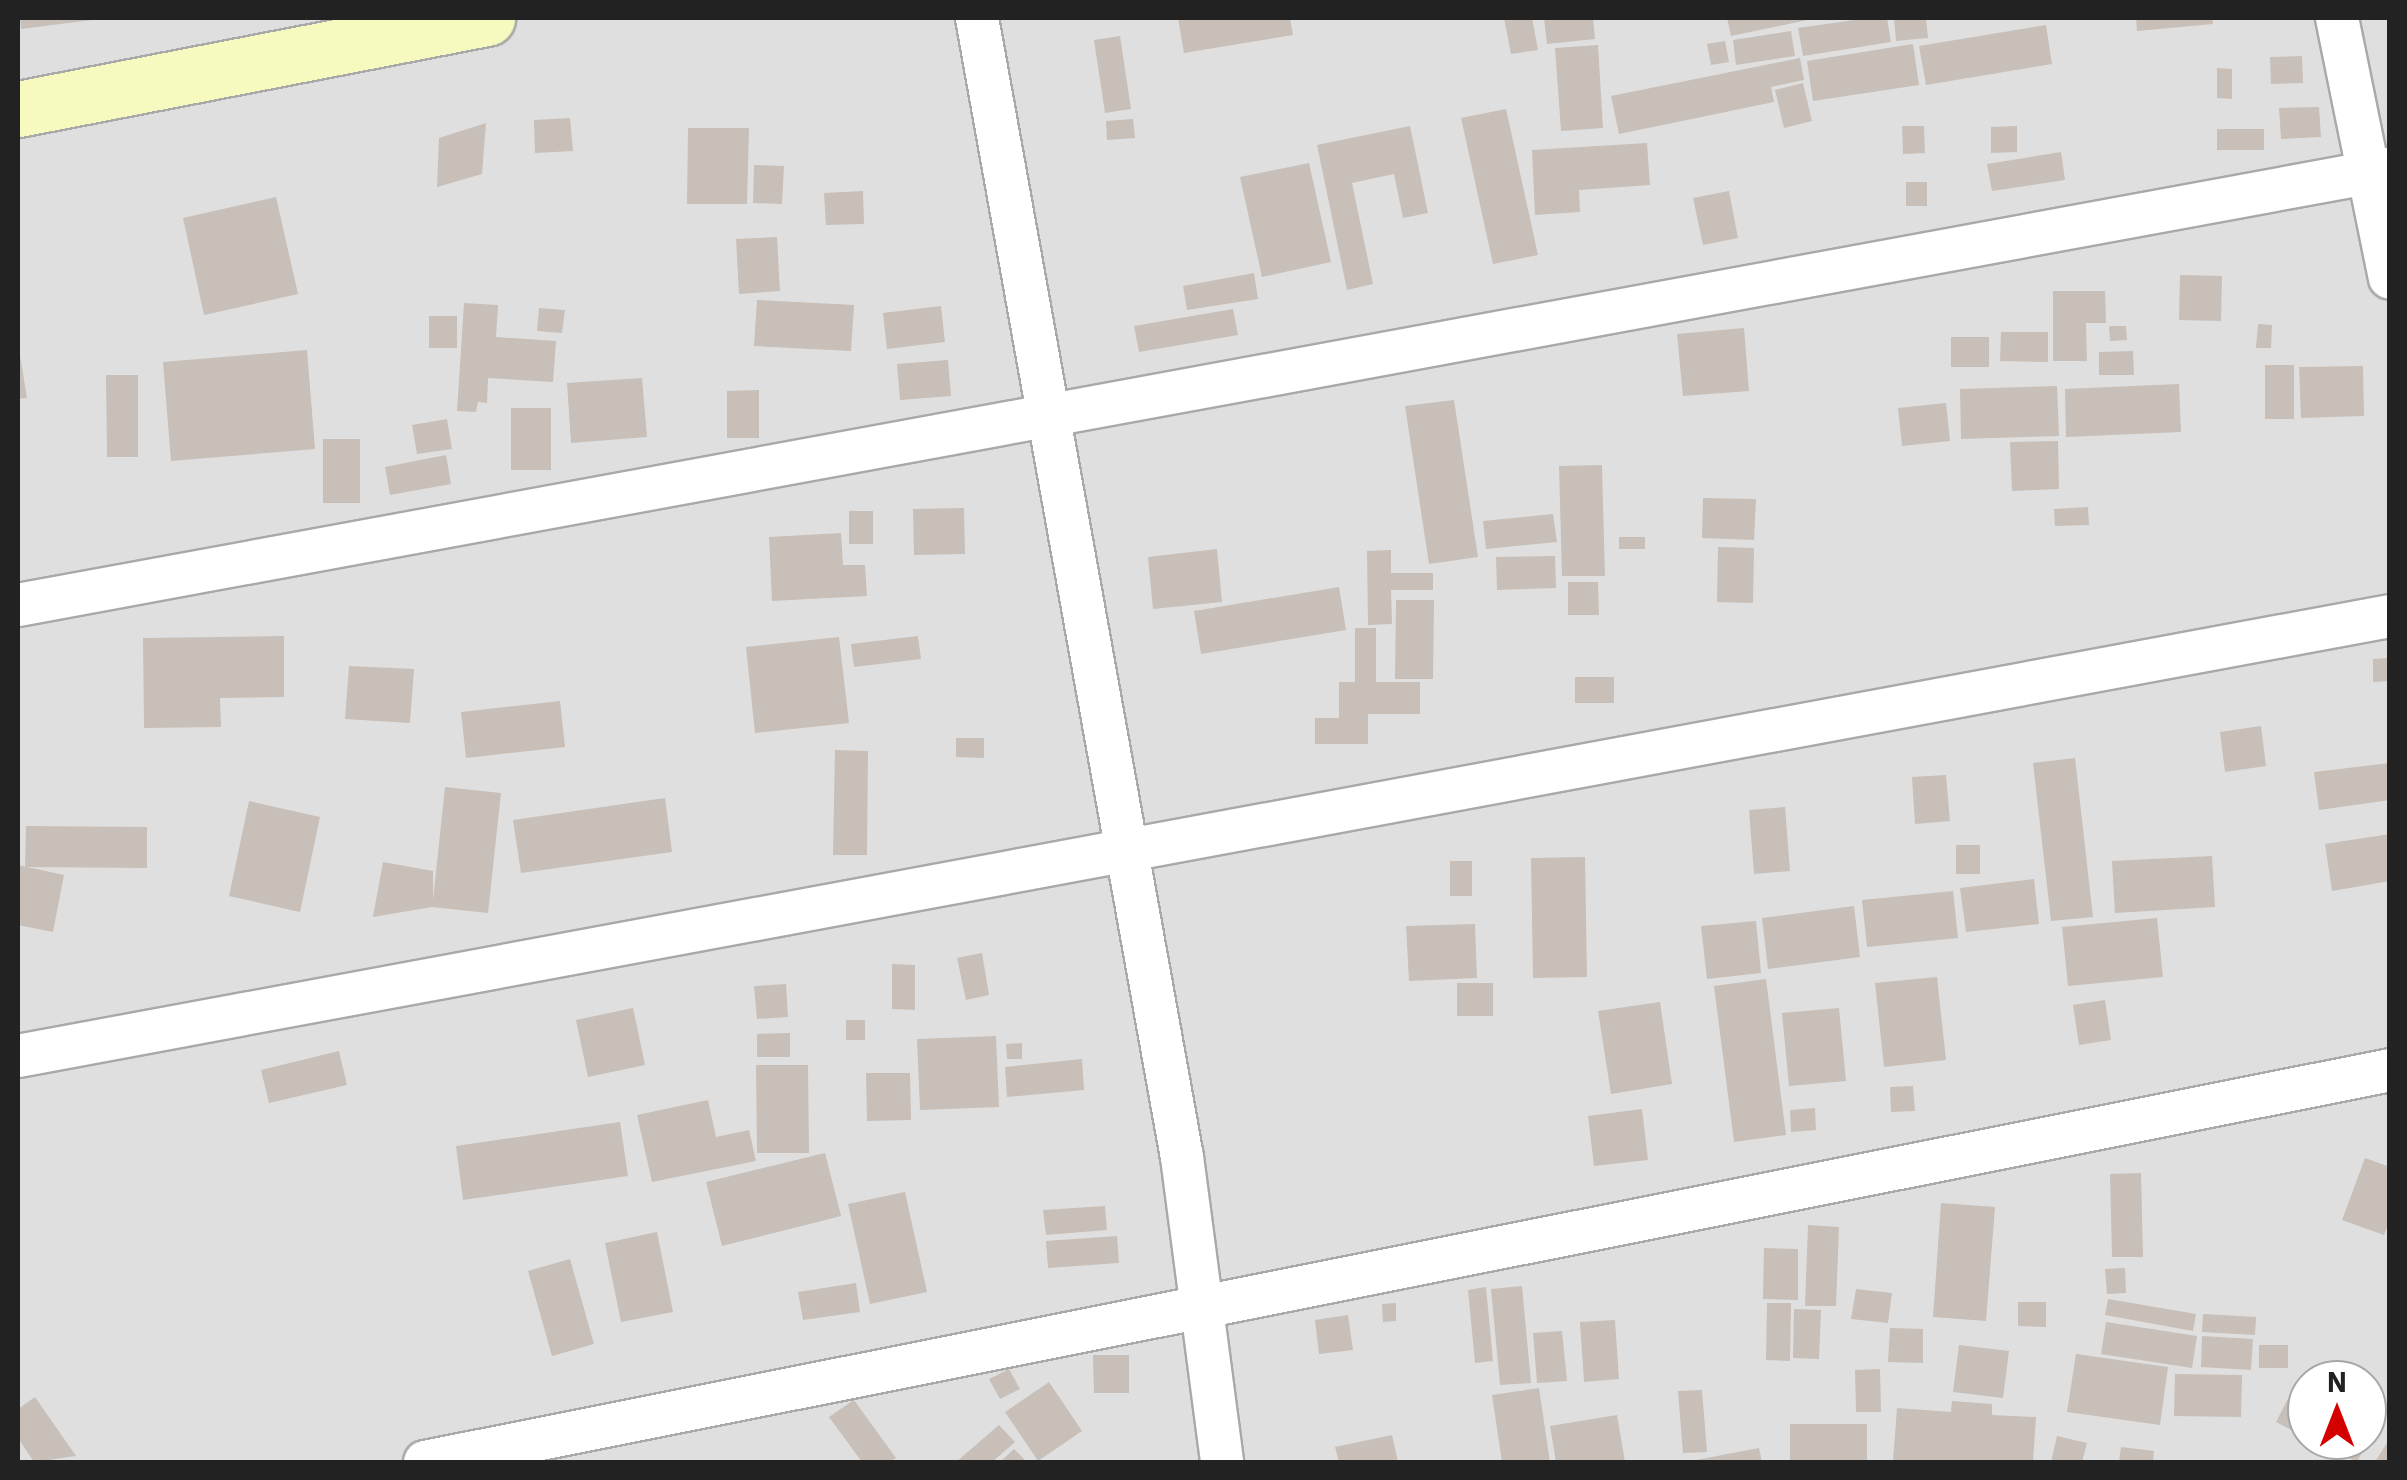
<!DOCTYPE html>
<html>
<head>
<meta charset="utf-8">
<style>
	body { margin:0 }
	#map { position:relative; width:2407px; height:1480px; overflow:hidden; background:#f2efe9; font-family:"IBM Plex Sans",sans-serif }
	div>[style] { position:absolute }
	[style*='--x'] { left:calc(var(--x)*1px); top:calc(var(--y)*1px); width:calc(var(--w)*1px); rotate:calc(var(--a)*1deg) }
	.residential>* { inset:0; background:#e0dfdf }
	.building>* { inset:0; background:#c7bfb8 }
	.roads { filter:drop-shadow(2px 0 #a9a9a9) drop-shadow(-2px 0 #a9a9a9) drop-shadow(0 2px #a9a9a9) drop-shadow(0 -2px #a9a9a9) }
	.street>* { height:42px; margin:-21px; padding:0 21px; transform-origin:21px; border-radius:21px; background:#fff }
	.secondary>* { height:55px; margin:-27.5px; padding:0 27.5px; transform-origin:27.5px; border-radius:27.5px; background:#f7fabf }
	span { translate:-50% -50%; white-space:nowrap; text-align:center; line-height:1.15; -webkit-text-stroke:8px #fff; paint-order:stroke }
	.frame { position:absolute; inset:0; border:20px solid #222; pointer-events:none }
	.north { position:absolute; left:2287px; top:1360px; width:100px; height:100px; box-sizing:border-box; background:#fff; border:2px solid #a7a7a7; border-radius:50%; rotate:0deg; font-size:28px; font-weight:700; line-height:40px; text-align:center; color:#222 }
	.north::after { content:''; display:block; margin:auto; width:35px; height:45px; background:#d40000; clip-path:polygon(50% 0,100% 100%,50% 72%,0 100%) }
</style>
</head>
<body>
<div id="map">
	<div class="residential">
		<div style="clip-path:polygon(evenodd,18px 18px,2389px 18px,2389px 1462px,18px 1462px,18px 18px,2307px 1380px,2367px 1380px,2367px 1440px,2307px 1440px,2307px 1380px)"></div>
	</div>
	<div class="building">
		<div style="clip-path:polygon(20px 18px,92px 18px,92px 20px,21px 29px)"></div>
		<div style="clip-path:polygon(1178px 18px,1290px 18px,1293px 35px,1184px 53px)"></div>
		<div style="clip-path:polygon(1504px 18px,1532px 18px,1538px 50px,1511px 54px)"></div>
		<div style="clip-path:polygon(1544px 18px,1593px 18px,1595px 39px,1547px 44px)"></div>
		<div style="clip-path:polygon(1727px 18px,1812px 18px,1812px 19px,1731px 36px)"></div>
		<div style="clip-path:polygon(1868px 18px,1887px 18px,1891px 42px,1803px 56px,1798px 28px)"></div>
		<div style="clip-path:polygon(1894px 18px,1926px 18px,1928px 38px,1896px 41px)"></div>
		<div style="clip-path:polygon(2136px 18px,2212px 18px,2213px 24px,2137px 31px)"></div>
		<div style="clip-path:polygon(2046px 25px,2052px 64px,1926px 85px,1919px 46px)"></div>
		<div style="clip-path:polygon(1791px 31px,1795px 56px,1736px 65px,1733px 40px)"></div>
		<div style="clip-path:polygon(1120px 36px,1131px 109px,1105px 113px,1094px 40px)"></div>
		<div style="clip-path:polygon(1725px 41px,1729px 62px,1711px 65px,1707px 44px)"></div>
		<div style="clip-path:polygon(1913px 44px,1919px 85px,1813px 101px,1807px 61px)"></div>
		<div style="clip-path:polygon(1598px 45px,1603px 128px,1561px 131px,1555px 48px)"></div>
		<div style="clip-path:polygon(2302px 56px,2303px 83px,2271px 84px,2270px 57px)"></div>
		<div style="clip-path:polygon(1800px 58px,1804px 80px,1771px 87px,1774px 102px,1619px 134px,1611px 96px)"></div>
		<div style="clip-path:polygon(2217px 68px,2232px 69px,2232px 99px,2217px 98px)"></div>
		<div style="clip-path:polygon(1803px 83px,1812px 121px,1784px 128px,1775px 90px)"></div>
		<div style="clip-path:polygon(2319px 107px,2321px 137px,2281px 139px,2279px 108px)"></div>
		<div style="clip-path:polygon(1506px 109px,1538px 255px,1493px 264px,1461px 118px)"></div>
		<div style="clip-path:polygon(570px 118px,573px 151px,535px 153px,534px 120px)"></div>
		<div style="clip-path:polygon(1133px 119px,1135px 138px,1107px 140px,1106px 121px)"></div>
		<div style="clip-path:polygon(486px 123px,482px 174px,437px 187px,439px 138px)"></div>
		<div style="clip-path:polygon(1410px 126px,1428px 213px,1403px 218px,1394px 174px,1352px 183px,1373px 284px,1347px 290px,1317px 145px)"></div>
		<div style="clip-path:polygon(1902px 126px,1924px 126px,1925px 153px,1903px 154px)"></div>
		<div style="clip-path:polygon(2017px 126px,2017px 152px,1991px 153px,1991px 127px)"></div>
		<div style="clip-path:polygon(688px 128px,749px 128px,747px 204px,687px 204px)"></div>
		<div style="clip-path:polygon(2217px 129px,2264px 129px,2264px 150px,2217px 150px)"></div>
		<div style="clip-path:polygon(1647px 143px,1650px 185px,1579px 190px,1580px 212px,1535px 215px,1532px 150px)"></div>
		<div style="clip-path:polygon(2061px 152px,2065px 180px,1992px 191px,1987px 164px)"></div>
		<div style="clip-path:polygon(1309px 163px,1331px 262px,1262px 277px,1240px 177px)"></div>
		<div style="clip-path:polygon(754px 165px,784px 166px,782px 204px,753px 203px)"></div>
		<div style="clip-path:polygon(1906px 182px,1927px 182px,1927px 206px,1906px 206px)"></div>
		<div style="clip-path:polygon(863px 191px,864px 224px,826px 225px,824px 193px)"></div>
		<div style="clip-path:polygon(1729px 191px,1738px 238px,1703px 245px,1693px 198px)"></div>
		<div style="clip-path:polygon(276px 197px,298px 294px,204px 315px,183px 218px)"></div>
		<div style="clip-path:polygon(777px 237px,780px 291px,739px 294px,736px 239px)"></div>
		<div style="clip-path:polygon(1254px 273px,1258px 299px,1187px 310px,1183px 286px)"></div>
		<div style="clip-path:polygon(2180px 275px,2222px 276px,2221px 321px,2179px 320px)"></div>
		<div style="clip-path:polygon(2053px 291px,2105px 291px,2106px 323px,2086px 323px,2087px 361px,2053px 361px)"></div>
		<div style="clip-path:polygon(757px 300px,854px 305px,851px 351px,754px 346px)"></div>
		<div style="clip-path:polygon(464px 303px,498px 305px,496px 337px,556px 341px,553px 382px,488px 378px,487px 403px,478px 402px,476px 412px,457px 411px)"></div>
		<div style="clip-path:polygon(941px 306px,945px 342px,887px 349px,883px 313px)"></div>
		<div style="clip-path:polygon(539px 308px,565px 310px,562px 333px,537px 331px)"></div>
		<div style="clip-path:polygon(1233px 309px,1238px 335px,1139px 352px,1134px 326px)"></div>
		<div style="clip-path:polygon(429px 316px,457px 316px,457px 348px,429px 348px)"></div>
		<div style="clip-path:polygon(2258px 324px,2272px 325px,2271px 348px,2256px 348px)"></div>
		<div style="clip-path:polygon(2109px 326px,2126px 326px,2127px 340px,2110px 341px)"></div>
		<div style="clip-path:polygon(1744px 328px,1749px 391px,1683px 396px,1677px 334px)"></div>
		<div style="clip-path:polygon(2001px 332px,2048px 332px,2048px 362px,2000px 361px)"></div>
		<div style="clip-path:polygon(1951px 337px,1989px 337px,1989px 367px,1951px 367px)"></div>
		<div style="clip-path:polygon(18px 343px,27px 398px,18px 399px)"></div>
		<div style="clip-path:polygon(307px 350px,315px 449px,171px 461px,163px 362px)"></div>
		<div style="clip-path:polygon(2133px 351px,2134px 375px,2099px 375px,2099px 352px)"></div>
		<div style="clip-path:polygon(948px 360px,951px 396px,900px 400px,897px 364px)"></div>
		<div style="clip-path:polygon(2265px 365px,2294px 365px,2294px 419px,2265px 419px)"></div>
		<div style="clip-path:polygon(2363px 366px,2364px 416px,2301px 418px,2299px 367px)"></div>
		<div style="clip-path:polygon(106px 375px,138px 375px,138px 457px,107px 457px)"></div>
		<div style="clip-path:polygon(642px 378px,647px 437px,571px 443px,567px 383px)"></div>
		<div style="clip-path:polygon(2179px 384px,2181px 432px,2066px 437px,2065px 389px)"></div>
		<div style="clip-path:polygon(2057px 386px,2059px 436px,1961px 439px,1960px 389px)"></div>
		<div style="clip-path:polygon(759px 390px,759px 438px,727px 438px,727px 391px)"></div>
		<div style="clip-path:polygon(1454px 400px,1478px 557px,1429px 564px,1405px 406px)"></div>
		<div style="clip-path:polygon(1946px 403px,1950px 441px,1902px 446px,1898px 408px)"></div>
		<div style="clip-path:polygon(511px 408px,551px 408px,551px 470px,511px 470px)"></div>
		<div style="clip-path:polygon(447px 419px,452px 449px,417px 454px,412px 425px)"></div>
		<div style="clip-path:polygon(323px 439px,360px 439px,360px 503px,323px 503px)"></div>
		<div style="clip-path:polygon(2058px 441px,2059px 489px,2012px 491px,2010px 442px)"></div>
		<div style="clip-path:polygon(446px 455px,451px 484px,390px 495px,385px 467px)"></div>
		<div style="clip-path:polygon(1602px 465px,1605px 576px,1562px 576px,1559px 466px)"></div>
		<div style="clip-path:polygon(1703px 498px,1756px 499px,1754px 540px,1702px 538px)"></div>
		<div style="clip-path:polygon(2088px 507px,2089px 525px,2055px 526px,2054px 509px)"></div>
		<div style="clip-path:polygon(964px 508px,965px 554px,914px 555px,913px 509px)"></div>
		<div style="clip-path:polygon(849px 511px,873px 511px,873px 544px,849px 544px)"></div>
		<div style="clip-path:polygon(1553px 514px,1557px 542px,1486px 549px,1483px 521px)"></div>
		<div style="clip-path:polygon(841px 533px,843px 565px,865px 565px,867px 596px,772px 601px,769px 537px)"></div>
		<div style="clip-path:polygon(1619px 537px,1645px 537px,1645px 549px,1619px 549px)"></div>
		<div style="clip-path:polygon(1718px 547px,1754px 548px,1753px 603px,1717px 602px)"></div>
		<div style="clip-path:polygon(1217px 549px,1222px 602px,1153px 609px,1148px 557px)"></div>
		<div style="clip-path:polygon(1391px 550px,1391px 573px,1433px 573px,1433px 590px,1391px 590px,1392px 624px,1368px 625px,1367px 551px)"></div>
		<div style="clip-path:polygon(1555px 556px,1556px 588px,1497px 590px,1496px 557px)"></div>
		<div style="clip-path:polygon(1568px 582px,1598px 582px,1599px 615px,1568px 615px)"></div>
		<div style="clip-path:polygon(1339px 587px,1346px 630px,1201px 654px,1194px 611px)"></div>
		<div style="clip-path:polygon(1396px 600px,1434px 600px,1433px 679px,1395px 679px)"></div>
		<div style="clip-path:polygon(1355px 628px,1376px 628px,1376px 682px,1420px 682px,1420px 714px,1368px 714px,1368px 744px,1315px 744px,1315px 718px,1339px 718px,1339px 682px,1355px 682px)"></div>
		<div style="clip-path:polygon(284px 636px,284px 697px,220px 698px,221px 727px,144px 728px,143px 638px)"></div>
		<div style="clip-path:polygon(918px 636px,921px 659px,854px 667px,851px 644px)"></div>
		<div style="clip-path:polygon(839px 637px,849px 723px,755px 733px,746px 647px)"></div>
		<div style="clip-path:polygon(2390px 658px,2390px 681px,2373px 682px,2373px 659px)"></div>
		<div style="clip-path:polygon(349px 666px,414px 669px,410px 723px,345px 719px)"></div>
		<div style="clip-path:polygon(1575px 677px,1614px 677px,1614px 703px,1575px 703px)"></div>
		<div style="clip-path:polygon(560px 701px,565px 747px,466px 758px,461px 712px)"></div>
		<div style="clip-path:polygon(2261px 726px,2266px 766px,2225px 772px,2220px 732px)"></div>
		<div style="clip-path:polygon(956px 738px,984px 738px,984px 758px,956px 757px)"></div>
		<div style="clip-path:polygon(835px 750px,868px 751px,867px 855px,833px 855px)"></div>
		<div style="clip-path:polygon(2075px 758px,2093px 917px,2051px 921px,2033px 763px)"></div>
		<div style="clip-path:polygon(2390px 763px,2390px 800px,2319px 810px,2314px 772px)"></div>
		<div style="clip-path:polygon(1946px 775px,1950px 821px,1915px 824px,1912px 777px)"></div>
		<div style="clip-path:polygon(445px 787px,501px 793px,488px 913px,432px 907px,373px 917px,383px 862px,433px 871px,433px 900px)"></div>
		<div style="clip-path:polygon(665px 798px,672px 852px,521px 873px,513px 820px)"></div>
		<div style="clip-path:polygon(249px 801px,320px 817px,300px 912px,229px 896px)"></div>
		<div style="clip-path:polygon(1785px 807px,1790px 871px,1754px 874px,1749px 810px)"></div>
		<div style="clip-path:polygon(26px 826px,147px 827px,147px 868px,25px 867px)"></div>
		<div style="clip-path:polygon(2390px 834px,2390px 881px,2332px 891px,2325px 844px)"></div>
		<div style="clip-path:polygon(1956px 845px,1980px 845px,1980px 874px,1956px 874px)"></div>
		<div style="clip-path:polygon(2212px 856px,2215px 907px,2115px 913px,2112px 861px)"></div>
		<div style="clip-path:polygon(1585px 857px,1587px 977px,1533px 978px,1531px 858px)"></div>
		<div style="clip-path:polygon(1450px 861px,1472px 861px,1472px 896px,1450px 896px)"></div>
		<div style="clip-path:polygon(18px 865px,64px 875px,53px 932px,18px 925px)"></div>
		<div style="clip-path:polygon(2034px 879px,2039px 924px,1966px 932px,1960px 888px)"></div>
		<div style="clip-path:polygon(1953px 891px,1958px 938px,1867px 947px,1862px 900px)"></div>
		<div style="clip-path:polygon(1854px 906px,1860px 957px,1768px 969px,1762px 918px)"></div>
		<div style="clip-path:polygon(2157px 918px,2163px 977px,2068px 986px,2062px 927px)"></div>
		<div style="clip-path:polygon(1756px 921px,1761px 973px,1707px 979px,1701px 926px)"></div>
		<div style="clip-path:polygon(1475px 924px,1477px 978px,1409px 981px,1406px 926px)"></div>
		<div style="clip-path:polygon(982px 953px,989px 995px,966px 1000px,957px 958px)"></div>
		<div style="clip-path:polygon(892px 964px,915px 965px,915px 1010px,892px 1009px)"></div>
		<div style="clip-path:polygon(1937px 977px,1946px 1060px,1884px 1067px,1875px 983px)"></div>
		<div style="clip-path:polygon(1766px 979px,1786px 1135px,1734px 1142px,1714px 986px)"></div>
		<div style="clip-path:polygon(1457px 983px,1493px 983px,1493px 1016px,1457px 1016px)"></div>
		<div style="clip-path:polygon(786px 984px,788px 1017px,757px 1019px,754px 986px)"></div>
		<div style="clip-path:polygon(2105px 1000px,2111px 1040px,2079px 1045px,2073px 1005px)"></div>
		<div style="clip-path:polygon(1660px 1002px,1672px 1084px,1611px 1094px,1598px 1011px)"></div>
		<div style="clip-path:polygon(633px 1008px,645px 1065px,588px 1077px,576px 1020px)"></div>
		<div style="clip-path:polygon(1839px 1008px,1846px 1081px,1789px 1086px,1782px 1013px)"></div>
		<div style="clip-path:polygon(846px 1020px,865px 1020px,865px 1040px,846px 1040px)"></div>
		<div style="clip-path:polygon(790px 1033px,790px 1057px,757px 1057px,757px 1034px)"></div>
		<div style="clip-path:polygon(996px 1036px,999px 1107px,920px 1110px,917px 1039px)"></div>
		<div style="clip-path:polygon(1022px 1043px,1022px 1059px,1007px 1059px,1006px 1044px)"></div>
		<div style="clip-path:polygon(339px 1051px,347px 1085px,269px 1103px,261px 1070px)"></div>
		<div style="clip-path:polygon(1082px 1059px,1084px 1090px,1007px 1097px,1005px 1067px)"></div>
		<div style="clip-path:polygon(756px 1065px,808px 1065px,809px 1153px,757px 1153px)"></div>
		<div style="clip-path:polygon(866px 1073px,910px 1073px,911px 1120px,867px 1121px)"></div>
		<div style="clip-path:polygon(1913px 1086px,1915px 1111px,1891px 1112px,1890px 1087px)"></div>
		<div style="clip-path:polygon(708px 1100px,716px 1137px,749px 1130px,756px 1161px,652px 1182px,637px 1115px)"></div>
		<div style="clip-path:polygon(1815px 1108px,1816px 1130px,1791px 1132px,1790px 1110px)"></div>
		<div style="clip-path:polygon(1642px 1109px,1648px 1160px,1594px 1166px,1588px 1116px)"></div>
		<div style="clip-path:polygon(620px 1122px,628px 1176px,463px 1200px,456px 1146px)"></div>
		<div style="clip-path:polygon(825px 1153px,841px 1216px,722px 1246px,706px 1182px)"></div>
		<div style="clip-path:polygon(2365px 1158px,2390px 1167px,2390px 1220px,2384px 1235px,2342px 1220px)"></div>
		<div style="clip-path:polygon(2141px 1173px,2143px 1257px,2112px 1257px,2110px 1174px)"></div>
		<div style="clip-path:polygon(905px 1192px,927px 1292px,870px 1304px,848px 1204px)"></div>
		<div style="clip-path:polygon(1941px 1203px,1995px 1207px,1986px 1321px,1933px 1317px)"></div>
		<div style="clip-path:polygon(1105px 1206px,1107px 1230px,1046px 1235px,1043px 1210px)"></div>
		<div style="clip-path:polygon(1808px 1225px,1839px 1227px,1836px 1306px,1805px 1306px)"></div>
		<div style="clip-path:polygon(657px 1232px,673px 1312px,621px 1322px,605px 1243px)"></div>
		<div style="clip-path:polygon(1117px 1236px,1119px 1263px,1048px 1268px,1046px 1241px)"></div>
		<div style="clip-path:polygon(1764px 1248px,1798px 1249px,1798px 1300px,1763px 1299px)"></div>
		<div style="clip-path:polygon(570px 1259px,594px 1344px,552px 1356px,528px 1271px)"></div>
		<div style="clip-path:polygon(2125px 1268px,2126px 1293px,2107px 1294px,2105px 1269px)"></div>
		<div style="clip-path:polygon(856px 1283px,860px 1312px,803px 1320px,798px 1292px)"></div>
		<div style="clip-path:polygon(1522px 1286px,1531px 1383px,1500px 1385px,1491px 1289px)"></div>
		<div style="clip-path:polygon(1486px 1287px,1493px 1361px,1475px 1363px,1468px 1290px)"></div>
		<div style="clip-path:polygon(1856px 1289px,1892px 1293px,1888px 1323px,1851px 1319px)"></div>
		<div style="clip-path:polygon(2108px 1299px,2196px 1314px,2193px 1331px,2105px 1315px)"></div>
		<div style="clip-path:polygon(2018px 1302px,2046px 1302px,2046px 1327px,2018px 1326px)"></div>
		<div style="clip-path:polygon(1396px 1303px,1396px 1321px,1383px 1322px,1382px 1304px)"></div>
		<div style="clip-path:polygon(1767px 1303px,1791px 1303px,1790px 1361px,1766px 1360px)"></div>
		<div style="clip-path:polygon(1794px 1309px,1821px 1310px,1819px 1359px,1793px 1358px)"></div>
		<div style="clip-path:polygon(2203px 1314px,2256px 1317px,2255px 1335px,2202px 1332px)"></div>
		<div style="clip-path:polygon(1348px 1315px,1353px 1350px,1319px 1354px,1315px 1320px)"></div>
		<div style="clip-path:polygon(1615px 1320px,1619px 1379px,1584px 1382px,1580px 1322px)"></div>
		<div style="clip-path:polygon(2106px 1322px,2197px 1336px,2192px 1368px,2101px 1354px)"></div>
		<div style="clip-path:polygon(1890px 1328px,1923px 1329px,1923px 1363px,1888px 1362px)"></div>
		<div style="clip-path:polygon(1562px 1331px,1567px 1381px,1537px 1383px,1533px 1333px)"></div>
		<div style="clip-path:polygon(2202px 1336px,2253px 1339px,2251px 1370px,2201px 1367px)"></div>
		<div style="clip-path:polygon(1959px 1345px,2009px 1351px,2003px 1398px,1953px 1392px)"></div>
		<div style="clip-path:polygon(2259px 1345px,2288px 1345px,2288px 1368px,2259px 1368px)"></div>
		<div style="clip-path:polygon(2076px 1354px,2168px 1367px,2160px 1425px,2067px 1412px)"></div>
		<div style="clip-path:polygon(1093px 1355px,1129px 1355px,1129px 1393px,1094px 1393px)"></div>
		<div style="clip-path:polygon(1009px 1369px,1020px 1389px,1000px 1399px,989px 1379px)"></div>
		<div style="clip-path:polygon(1880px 1369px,1881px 1412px,1856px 1412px,1855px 1370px)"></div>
		<div style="clip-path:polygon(2175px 1374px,2242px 1375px,2241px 1417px,2174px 1416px)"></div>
		<div style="clip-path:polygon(1049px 1382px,1082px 1431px,1038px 1461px,1005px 1412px)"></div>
		<div style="clip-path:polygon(2296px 1383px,2307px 1389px,2307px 1438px,2276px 1422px)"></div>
		<div style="clip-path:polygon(1539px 1388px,1550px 1462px,1502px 1462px,1492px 1395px)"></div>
		<div style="clip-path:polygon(1702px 1390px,1707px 1452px,1683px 1453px,1678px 1391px)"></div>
		<div style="clip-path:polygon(35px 1397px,76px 1456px,34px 1462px,18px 1438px,18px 1409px)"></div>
		<div style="clip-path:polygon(854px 1400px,896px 1458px,890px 1462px,862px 1462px,829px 1417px)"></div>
		<div style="clip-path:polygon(1952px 1401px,1992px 1404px,1992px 1415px,2036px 1417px,2033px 1462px,1893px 1461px,1897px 1408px,1951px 1412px)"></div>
		<div style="clip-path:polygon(1617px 1415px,1625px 1462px,1556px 1462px,1550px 1426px)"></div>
		<div style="clip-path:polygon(2367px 1420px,2377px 1425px,2357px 1462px,2311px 1440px,2367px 1440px)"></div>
		<div style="clip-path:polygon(1790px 1424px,1867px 1424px,1867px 1462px,1790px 1462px)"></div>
		<div style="clip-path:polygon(999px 1425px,1015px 1442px,992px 1462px,956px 1462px)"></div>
		<div style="clip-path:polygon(1392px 1435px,1398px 1462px,1339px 1462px,1335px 1447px)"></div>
		<div style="clip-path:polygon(2057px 1436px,2087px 1443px,2082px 1462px,2051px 1462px)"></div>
		<div style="clip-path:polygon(2390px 1438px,2390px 1462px,2375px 1462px)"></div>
		<div style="clip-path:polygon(2121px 1447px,2154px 1451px,2153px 1462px,2119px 1462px)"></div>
		<div style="clip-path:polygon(1759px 1448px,1762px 1462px,1691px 1462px,1691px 1461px)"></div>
		<div style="clip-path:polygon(1014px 1449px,1027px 1462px,1000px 1462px)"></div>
	</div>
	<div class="roads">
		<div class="street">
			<div style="--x:977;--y:18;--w:1157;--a:79.8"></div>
			<div style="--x:1182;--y:1157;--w:308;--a:82.5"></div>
			<div style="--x:2337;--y:18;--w:265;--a:78.5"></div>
			<div style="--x:18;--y:605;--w:2412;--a:-10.42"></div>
			<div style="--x:18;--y:1056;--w:2412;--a:-10.51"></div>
			<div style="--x:425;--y:1462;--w:2004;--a:-11.28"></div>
		</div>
		<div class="secondary">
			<div style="--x:18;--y:109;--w:478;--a:-11"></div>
		</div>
	</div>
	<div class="frame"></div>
	<div class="north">N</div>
</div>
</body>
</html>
